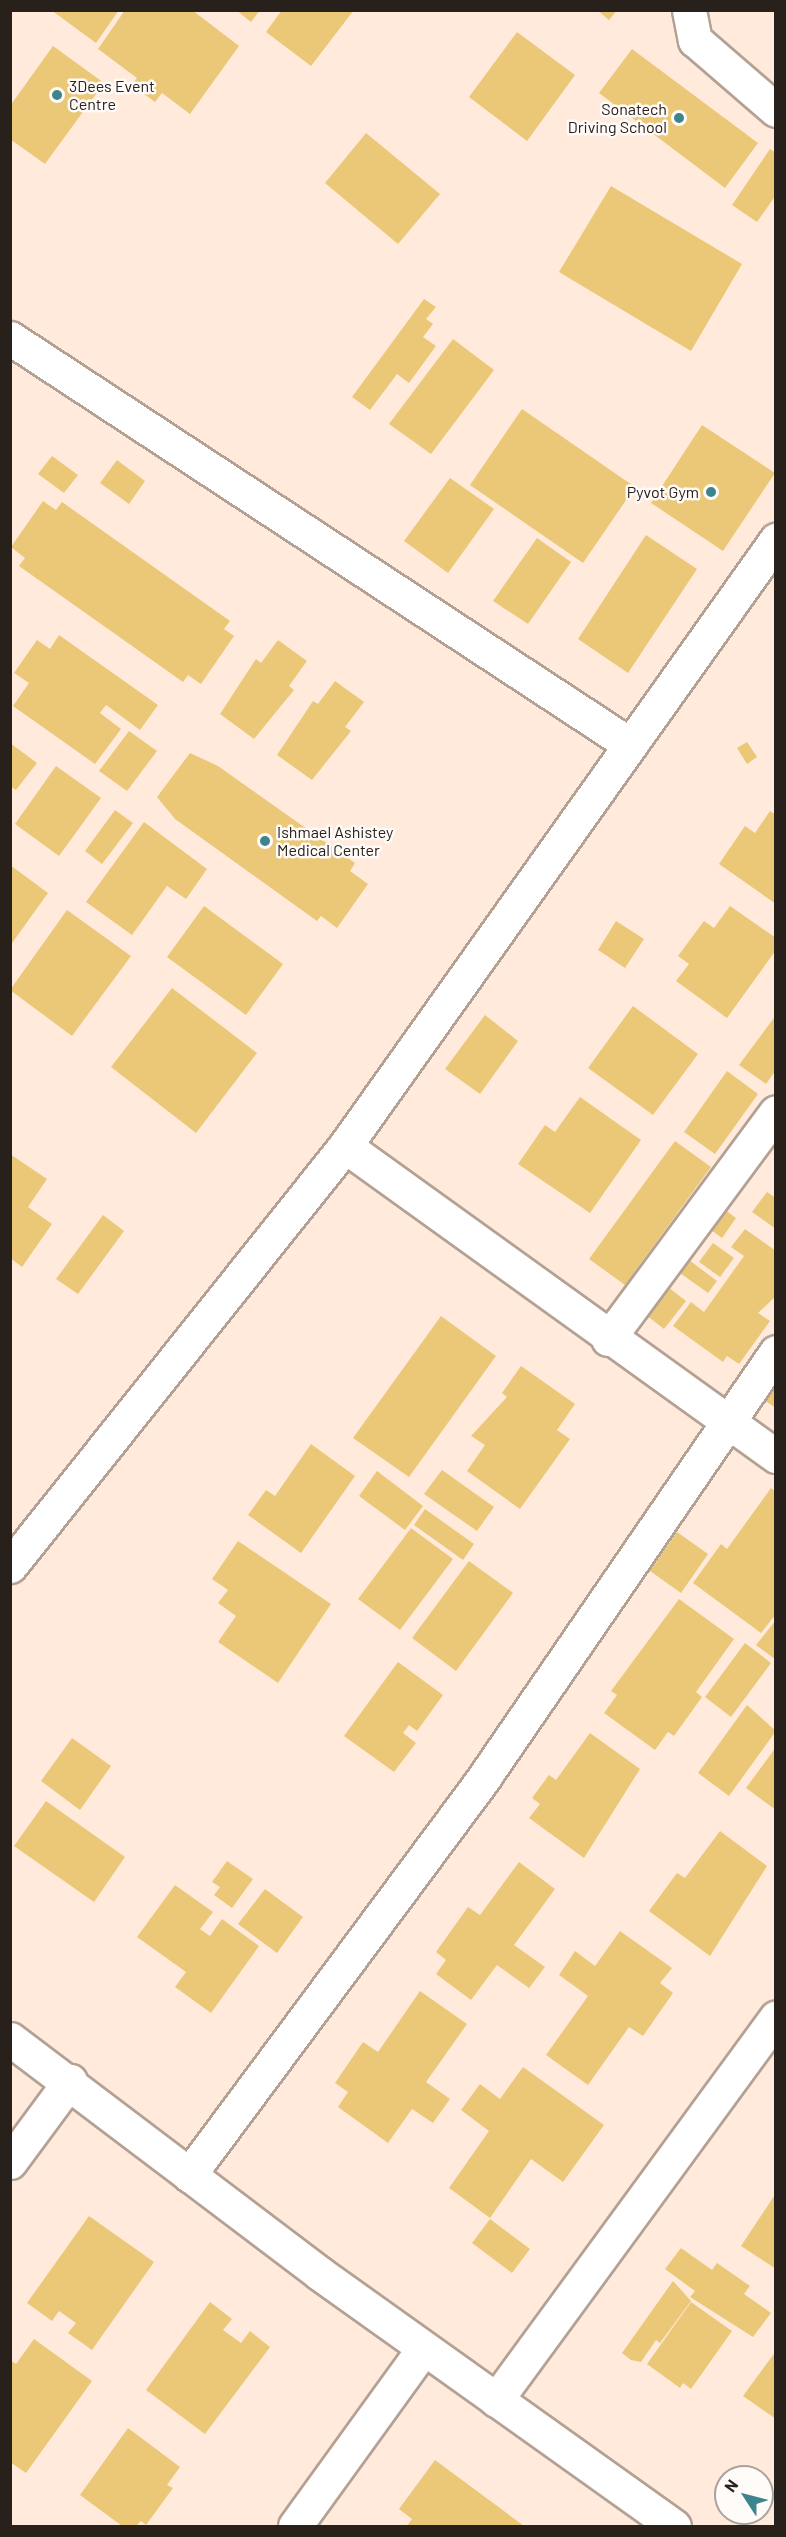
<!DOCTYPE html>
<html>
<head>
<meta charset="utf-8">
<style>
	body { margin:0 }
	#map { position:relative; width:786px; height:2537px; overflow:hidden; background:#ffeadb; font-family:Barlow,sans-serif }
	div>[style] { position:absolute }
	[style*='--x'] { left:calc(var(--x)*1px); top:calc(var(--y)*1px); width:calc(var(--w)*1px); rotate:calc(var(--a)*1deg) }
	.building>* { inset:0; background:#ebc878 }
	.roads { filter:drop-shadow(2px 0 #b4a193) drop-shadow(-2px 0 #b4a193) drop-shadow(0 2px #b4a193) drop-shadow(0 -2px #b4a193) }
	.minor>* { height:33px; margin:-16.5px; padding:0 16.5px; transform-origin:16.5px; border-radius:16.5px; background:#fff }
	.dots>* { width:16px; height:16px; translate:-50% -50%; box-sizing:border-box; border:3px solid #fffbf8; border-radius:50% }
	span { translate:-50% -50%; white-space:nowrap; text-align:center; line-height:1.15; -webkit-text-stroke:5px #fffbf8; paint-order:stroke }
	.poi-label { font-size:16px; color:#28201b }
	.left { translate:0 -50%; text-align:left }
	.right { translate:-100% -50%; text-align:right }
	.frame { position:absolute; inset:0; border:12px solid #28201b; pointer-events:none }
	.north { position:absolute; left:714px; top:2465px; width:60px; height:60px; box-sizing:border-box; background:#fffbf8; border:2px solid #a9a3a0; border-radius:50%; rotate:306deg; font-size:16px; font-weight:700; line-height:24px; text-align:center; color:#28201b }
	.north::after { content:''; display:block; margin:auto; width:21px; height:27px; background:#3d848c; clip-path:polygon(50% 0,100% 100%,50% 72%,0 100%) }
</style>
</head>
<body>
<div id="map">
	<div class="building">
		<div style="clip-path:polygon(51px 10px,119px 10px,96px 43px)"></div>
		<div style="clip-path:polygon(125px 10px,192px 10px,239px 46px,190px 114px,162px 93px,155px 102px,132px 85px,137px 78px,98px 49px)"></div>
		<div style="clip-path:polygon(236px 10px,260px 10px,251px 22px)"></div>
		<div style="clip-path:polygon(282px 10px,354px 10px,311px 66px,266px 32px)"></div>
		<div style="clip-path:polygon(597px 10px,617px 10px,609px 20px)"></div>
		<div style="clip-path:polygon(517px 32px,575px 75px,527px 141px,469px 97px)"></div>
		<div style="clip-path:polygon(53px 46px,104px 83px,45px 164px,10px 139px,10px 106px)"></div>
		<div style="clip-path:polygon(632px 49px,758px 143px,725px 188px,599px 93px)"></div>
		<div style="clip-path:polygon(366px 133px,440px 194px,398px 244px,325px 183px)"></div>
		<div style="clip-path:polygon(770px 149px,776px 153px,776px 195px,757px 222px,732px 205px)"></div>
		<div style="clip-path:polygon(611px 186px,742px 264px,691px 351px,559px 272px)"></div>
		<div style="clip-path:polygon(424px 299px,436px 307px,426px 319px,433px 324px,423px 337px,436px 346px,409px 383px,397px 374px,370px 410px,352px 397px)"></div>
		<div style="clip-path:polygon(453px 339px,494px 370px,431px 454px,389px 424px)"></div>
		<div style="clip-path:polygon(522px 409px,635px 487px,583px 563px,470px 485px)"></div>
		<div style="clip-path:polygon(702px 425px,775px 473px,723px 551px,651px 503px)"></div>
		<div style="clip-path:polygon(52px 456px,78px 475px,64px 493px,38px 474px)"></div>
		<div style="clip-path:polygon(117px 460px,145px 481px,129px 504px,100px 483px)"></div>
		<div style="clip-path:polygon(450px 478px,494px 509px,448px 573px,404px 541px)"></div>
		<div style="clip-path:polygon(43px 501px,56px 510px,62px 502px,230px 621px,224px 629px,234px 636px,201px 684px,188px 675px,183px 682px,19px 566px,25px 558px,11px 547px)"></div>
		<div style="clip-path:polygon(646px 535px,697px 569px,628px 673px,578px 639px)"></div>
		<div style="clip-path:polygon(537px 538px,571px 562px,528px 624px,493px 601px)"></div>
		<div style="clip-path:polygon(59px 635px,158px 705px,140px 730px,106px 705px,100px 713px,121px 729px,95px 764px,13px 706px,29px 683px,14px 673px,37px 640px,50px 649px)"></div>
		<div style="clip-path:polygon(278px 640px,307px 661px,289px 686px,294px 690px,254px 739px,220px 714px,256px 659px,261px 663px)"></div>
		<div style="clip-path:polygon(335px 681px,364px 702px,345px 727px,351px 731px,312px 780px,277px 755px,313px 701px,318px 704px)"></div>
		<div style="clip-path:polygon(129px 731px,157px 751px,127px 791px,99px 771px)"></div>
		<div style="clip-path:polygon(747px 742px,757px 757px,747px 764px,737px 748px)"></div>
		<div style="clip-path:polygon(10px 743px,37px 763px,16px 790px,10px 786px)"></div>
		<div style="clip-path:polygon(190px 753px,218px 766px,355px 863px,350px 871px,368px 884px,337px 928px,321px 916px,317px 921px,175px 819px,157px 797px)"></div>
		<div style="clip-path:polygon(56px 766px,101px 798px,59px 856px,15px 824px)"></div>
		<div style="clip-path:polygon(115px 810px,133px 823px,102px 864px,85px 851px)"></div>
		<div style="clip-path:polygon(770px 811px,776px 815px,776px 904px,719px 864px,745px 826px,755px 833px)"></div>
		<div style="clip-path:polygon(144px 822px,207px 869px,186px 899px,167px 886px,132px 935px,86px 902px)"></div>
		<div style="clip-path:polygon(10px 865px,48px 893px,10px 946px)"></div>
		<div style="clip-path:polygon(204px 906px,283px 964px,246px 1015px,167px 957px)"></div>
		<div style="clip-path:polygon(730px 906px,776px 938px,776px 950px,727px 1018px,676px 981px,689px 964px,678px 956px,704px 921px,714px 928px)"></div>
		<div style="clip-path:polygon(67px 910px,131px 956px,72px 1036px,10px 990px)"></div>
		<div style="clip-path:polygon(616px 921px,644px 939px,625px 968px,598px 950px)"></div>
		<div style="clip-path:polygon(172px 988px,257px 1053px,196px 1133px,111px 1067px)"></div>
		<div style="clip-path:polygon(633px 1006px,698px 1054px,653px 1115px,588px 1068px)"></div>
		<div style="clip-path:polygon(485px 1015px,518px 1041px,480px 1094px,445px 1069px)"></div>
		<div style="clip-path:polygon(776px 1015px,776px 1070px,766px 1084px,739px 1065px)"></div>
		<div style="clip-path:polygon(727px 1071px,758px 1094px,715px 1154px,684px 1132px)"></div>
		<div style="clip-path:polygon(580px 1097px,641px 1140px,590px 1213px,518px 1164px,545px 1125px,555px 1132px)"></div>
		<div style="clip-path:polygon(675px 1141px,711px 1167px,625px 1285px,589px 1259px)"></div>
		<div style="clip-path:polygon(10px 1154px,47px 1179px,28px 1207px,52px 1224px,22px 1267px,10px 1258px)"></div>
		<div style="clip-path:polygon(767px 1192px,776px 1198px,776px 1229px,752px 1212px)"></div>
		<div style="clip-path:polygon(721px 1207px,736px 1218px,722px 1238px,707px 1227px)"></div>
		<div style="clip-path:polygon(103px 1215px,124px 1231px,78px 1294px,56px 1279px)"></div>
		<div style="clip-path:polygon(745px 1229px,776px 1251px,776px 1296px,758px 1313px,770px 1321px,739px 1364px,727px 1356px,723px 1362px,673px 1326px,691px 1302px,704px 1312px,744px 1256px,731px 1247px)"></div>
		<div style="clip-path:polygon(713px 1243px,734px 1258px,720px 1277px,699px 1262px)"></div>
		<div style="clip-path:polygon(689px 1260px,717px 1281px,708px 1293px,680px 1273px)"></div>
		<div style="clip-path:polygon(668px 1287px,686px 1301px,664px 1329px,646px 1315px)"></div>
		<div style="clip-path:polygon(441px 1316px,496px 1356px,409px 1477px,353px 1438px)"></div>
		<div style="clip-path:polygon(521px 1366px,575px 1404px,557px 1430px,570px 1439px,520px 1509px,467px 1471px,485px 1445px,471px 1436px,507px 1397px,502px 1393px)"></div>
		<div style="clip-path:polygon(776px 1380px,776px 1408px,762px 1399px)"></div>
		<div style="clip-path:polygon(311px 1444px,355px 1476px,301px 1553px,248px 1515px,266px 1490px,275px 1496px)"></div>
		<div style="clip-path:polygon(442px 1470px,494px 1507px,477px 1531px,424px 1494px)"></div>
		<div style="clip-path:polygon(377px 1471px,423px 1506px,405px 1530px,359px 1496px)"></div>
		<div style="clip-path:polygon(771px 1488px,776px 1492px,776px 1614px,761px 1633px,693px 1583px,721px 1544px,727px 1549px)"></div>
		<div style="clip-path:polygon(425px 1509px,474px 1544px,463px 1560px,414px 1525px)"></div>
		<div style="clip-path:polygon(411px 1528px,453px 1559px,400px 1630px,358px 1599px)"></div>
		<div style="clip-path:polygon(677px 1532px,708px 1554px,681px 1593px,650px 1571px)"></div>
		<div style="clip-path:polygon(238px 1541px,331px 1604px,278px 1683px,218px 1642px,236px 1616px,218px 1603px,228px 1590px,212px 1579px)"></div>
		<div style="clip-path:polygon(469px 1561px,513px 1593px,456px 1671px,412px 1638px)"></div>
		<div style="clip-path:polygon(679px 1599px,734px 1639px,696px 1692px,702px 1697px,674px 1736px,668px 1732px,655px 1750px,604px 1713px,617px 1695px,611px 1691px)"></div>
		<div style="clip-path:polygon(776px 1620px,776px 1660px,756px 1645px)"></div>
		<div style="clip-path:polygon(745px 1643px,771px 1663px,731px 1717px,705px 1697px)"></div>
		<div style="clip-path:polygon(398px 1662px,443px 1695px,417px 1731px,409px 1725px,403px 1733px,416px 1743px,394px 1772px,344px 1736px)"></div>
		<div style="clip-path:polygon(747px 1705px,776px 1731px,729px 1796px,698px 1773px)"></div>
		<div style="clip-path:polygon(590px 1733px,640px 1769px,584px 1858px,529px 1818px,540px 1804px,532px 1798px,549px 1775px,556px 1780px)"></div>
		<div style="clip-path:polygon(72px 1738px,111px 1766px,80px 1810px,41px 1781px)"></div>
		<div style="clip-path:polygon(776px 1747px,776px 1810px,746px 1788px)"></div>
		<div style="clip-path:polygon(46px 1801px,125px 1857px,94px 1902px,14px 1846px)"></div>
		<div style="clip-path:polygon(720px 1831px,767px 1866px,710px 1956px,649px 1911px,677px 1873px,685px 1878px)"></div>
		<div style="clip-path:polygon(227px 1861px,253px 1879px,232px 1908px,214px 1895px,220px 1887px,212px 1882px)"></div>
		<div style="clip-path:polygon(519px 1862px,555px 1889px,514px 1945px,545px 1967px,529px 1988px,497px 1965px,471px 2000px,436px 1974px,446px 1960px,436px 1952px,468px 1907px,480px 1915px)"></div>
		<div style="clip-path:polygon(175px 1885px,213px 1912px,200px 1929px,210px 1936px,222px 1919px,259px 1946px,211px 2013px,175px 1987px,186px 1972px,137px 1937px)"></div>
		<div style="clip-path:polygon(265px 1889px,303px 1917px,277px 1953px,238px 1924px)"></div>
		<div style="clip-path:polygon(620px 1931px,672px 1968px,660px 1983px,673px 1993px,643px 2036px,629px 2027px,588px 2085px,546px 2055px,588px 1996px,559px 1975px,575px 1951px,595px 1966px)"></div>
		<div style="clip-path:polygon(420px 1991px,467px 2024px,426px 2082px,450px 2099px,433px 2123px,412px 2109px,388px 2143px,338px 2107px,348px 2092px,335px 2083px,363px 2042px,378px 2052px)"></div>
		<div style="clip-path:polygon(523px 2067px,604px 2125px,563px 2182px,531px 2159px,490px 2218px,449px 2188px,489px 2131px,461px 2110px,480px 2084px,500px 2099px)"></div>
		<div style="clip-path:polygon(774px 2196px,776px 2197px,776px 2269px,741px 2246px)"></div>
		<div style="clip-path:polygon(89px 2216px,154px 2262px,92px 2350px,68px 2333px,76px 2323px,59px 2311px,52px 2321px,27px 2303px)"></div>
		<div style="clip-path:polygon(490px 2219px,530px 2249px,512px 2273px,472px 2243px)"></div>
		<div style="clip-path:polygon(681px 2248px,712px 2270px,717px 2263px,750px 2286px,744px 2294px,771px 2313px,753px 2337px,690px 2297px,695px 2291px,665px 2269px)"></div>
		<div style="clip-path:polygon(673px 2281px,691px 2301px,660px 2343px,656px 2340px,641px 2362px,631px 2360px,622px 2353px)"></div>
		<div style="clip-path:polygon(210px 2302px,232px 2319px,223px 2330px,241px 2343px,250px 2331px,270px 2347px,205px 2434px,146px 2390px)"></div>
		<div style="clip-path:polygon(691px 2302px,732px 2331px,691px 2389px,683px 2383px,680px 2388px,647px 2364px)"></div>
		<div style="clip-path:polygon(34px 2339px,92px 2381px,26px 2473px,10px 2462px,10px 2360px,16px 2364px)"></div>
		<div style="clip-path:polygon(776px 2351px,776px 2419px,743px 2396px)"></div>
		<div style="clip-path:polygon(128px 2428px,180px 2467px,167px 2485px,173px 2488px,146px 2525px,141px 2521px,136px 2526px,122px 2526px,80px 2495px)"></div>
		<div style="clip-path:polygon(435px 2460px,524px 2526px,407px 2526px,412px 2519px,399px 2509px)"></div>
	</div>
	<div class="roads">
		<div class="minor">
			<div style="--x:689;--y:10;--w:31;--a:79"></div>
			<div style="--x:695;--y:40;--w:107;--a:40.8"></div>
			<div style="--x:10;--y:338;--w:740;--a:33.26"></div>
			<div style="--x:345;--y:1146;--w:531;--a:35.73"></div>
			<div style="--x:608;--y:1339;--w:282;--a:-53.5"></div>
			<div style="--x:10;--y:1566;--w:537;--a:-51.42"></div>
			<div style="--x:345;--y:1146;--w:744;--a:-54.58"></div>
			<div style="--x:10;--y:2039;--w:388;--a:37.1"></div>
			<div style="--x:319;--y:2273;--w:436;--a:35.5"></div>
			<div style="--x:10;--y:2162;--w:101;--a:-53.5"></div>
			<div style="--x:189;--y:2175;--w:497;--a:-53.4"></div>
			<div style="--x:485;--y:1776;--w:514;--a:-55.54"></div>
			<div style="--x:496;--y:2400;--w:474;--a:-53.8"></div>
			<div style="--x:295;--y:2526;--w:218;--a:-54.1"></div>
		</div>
	</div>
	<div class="dots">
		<div style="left:57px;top:95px;background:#3d848c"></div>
		<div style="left:679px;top:118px;background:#3d848c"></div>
		<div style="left:711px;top:492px;background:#3d848c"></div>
		<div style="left:265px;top:841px;background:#3d848c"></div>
	</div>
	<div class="poi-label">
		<span class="left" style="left:69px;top:95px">3Dees Event<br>Centre</span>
		<span class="right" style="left:667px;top:118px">Sonatech<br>Driving School</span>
		<span class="right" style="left:699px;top:492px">Pyvot Gym</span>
		<span class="left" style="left:277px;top:841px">Ishmael Ashistey<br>Medical Center</span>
	</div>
	<div class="frame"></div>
	<div class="north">N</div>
</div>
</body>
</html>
